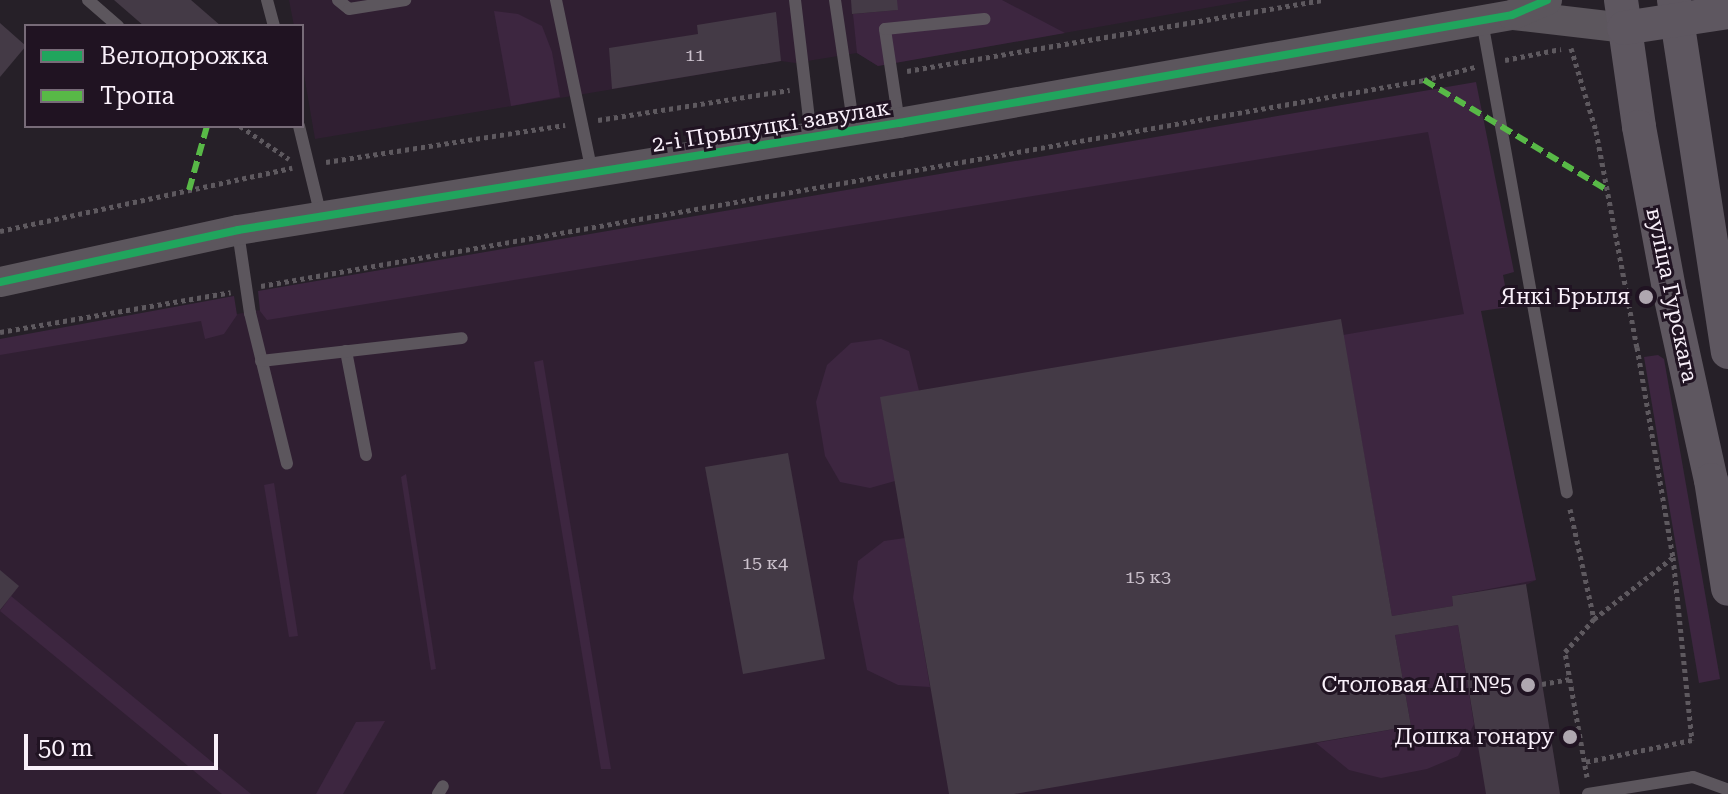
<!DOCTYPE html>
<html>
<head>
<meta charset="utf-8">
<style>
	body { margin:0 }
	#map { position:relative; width:1728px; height:794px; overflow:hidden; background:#262028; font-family:"Roboto Serif",serif }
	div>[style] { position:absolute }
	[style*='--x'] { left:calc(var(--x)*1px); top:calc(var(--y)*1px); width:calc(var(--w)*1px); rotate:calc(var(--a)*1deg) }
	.built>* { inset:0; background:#301f32 }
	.green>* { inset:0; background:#3d2640 }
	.building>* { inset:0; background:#443a46 }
	.path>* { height:5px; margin-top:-2.5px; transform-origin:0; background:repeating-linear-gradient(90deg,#5e595f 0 4px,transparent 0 8px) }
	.service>* { height:12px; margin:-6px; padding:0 6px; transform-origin:6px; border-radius:6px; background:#5c565d }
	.tertiary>* { height:30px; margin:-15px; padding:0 15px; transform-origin:15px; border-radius:15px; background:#5c565d }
	.secondary>* { height:34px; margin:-17px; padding:0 17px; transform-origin:17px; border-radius:17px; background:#5e5760 }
	.quiet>* { height:6px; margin-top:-3px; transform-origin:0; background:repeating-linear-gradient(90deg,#58b947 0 12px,transparent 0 18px) }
	.cycleway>* { height:8px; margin:-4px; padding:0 4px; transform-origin:4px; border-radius:4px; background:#20a55d }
	.dots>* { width:22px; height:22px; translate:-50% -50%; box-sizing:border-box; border:4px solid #201322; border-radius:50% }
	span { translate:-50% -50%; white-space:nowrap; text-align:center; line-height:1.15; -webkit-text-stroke:6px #201322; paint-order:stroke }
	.number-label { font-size:18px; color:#ccc2cd }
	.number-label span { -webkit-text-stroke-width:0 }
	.street-label { font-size:22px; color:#f9f0fa }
	.poi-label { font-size:22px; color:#f9f0fa }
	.right { translate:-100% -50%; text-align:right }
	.legend { position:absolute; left:24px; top:24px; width:280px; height:104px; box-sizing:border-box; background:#201322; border:2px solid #776b78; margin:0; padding:10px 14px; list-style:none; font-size:24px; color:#f9f0fa }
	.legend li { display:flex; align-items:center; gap:16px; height:40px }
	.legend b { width:40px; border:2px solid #776b78 }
	.scale { position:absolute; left:24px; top:734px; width:194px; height:36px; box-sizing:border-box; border:4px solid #f9f0fa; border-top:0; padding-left:10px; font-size:24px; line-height:28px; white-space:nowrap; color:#f9f0fa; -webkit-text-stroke:6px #201322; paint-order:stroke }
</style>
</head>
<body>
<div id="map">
	<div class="built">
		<div style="clip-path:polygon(289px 0,1251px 0,878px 66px,857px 53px,795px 63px,781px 61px,315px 139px,302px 63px,302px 26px,294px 26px)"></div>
		<div style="clip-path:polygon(1439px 111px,1536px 580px,1526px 585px,1560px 794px,0 794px,0 354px)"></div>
	</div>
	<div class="green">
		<div style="clip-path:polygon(897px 0,1002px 0,1065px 33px,878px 66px,857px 53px,853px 14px,897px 10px)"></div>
		<div style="clip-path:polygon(494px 11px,518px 14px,542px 26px,552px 52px,560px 97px,511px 106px)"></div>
		<div style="clip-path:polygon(1476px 82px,1514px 272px,1503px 275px,1509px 307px,1481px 311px,1536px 580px,1452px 596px,1453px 606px,1392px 616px,1343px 335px,1464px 314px,1428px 132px,267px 320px,260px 311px,258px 291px)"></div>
		<div style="clip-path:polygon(234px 296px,237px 315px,224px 334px,205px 339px,201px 321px,0 355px,0 339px)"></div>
		<div style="clip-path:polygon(881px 339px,909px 351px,919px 391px,895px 481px,870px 488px,840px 482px,825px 456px,816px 402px,827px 365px,851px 343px)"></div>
		<div style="clip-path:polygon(1658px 355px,1664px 359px,1720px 679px,1699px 683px,1644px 357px)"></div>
		<div style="clip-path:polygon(543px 360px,611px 769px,601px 769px,534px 362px)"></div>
		<div style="clip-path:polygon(406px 474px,436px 669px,431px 670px,401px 477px)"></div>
		<div style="clip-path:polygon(274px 483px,298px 636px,289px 637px,264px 485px)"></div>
		<div style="clip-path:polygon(905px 538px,930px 687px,898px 685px,867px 670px,853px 598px,858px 561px,884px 541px)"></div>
		<div style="clip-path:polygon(11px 596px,251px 794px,222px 794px,0 611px)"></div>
		<div style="clip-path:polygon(1458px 625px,1474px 724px,1458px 756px,1427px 769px,1381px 778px,1349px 770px,1316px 743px,1411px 726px,1395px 635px)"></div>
		<div style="clip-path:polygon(385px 721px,343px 794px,316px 794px,356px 722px)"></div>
	</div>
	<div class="building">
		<div style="clip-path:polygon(114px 0,191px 0,221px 26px,144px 26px)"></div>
		<div style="clip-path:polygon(851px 0,897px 0,898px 10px,852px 14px)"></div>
		<div style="clip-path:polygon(776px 12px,781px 61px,612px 89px,609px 48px,698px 34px,697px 25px)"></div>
		<div style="clip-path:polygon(0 23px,26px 46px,0 77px)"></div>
		<div style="clip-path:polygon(1341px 319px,1392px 616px,1453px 606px,1452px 596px,1526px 584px,1560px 794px,1486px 794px,1458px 625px,1395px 635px,1411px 726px,1014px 794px,949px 794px,880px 397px)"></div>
		<div style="clip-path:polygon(788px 453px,825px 659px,743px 674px,705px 467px)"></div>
		<div style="clip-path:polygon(0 570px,19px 586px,0 610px)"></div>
	</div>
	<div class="path">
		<div style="--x:1571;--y:48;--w:87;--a:73.2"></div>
		<div style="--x:1596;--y:131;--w:220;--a:79.3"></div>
		<div style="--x:1637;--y:347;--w:213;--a:80.3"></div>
		<div style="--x:1673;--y:557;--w:184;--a:84.1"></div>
		<div style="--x:1692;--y:740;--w:109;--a:168.4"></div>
		<div style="--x:1505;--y:60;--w:57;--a:-11.1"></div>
		<div style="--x:907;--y:71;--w:423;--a:-9.7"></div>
		<div style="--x:598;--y:120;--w:194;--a:-8.9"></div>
		<div style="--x:240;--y:126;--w:59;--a:34"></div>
		<div style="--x:326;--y:162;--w:242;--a:-8.8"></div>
		<div style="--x:0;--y:231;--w:299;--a:-12.2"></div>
		<div style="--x:261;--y:286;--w:1181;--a:-10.04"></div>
		<div style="--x:1424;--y:80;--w:53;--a:-14.3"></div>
		<div style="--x:0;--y:332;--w:234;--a:-9.8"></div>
		<div style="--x:1570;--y:509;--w:113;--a:77.7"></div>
		<div style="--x:1542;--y:684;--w:28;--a:-10"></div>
		<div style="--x:1587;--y:777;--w:127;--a:-100"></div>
		<div style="--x:1565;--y:652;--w:44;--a:-48.7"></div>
		<div style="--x:1594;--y:619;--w:99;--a:-38"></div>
	</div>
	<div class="service">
		<div style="--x:88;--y:0;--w:40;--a:41"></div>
		<div style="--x:267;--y:0;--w:27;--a:75"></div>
		<div style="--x:338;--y:0;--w:14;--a:39"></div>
		<div style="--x:349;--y:9;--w:57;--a:-9.1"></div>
		<div style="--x:556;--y:0;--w:177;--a:78.2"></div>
		<div style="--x:795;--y:0;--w:137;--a:83.3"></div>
		<div style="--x:835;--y:0;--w:130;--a:81.6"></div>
		<div style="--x:1482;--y:21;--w:479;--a:79.8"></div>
		<div style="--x:899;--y:123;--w:95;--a:-98.5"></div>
		<div style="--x:885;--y:29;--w:100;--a:-5.8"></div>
		<div style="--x:299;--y:126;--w:93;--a:76.3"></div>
		<div style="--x:238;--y:232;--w:82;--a:81.6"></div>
		<div style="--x:250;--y:313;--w:155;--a:76.2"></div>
		<div style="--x:346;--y:351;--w:106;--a:79.1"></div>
		<div style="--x:261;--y:361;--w:202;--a:-6.5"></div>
		<div style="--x:438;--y:794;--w:9;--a:-58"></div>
		<div style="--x:1588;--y:794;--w:106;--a:-9.2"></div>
		<div style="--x:1693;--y:777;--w:37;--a:20"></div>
	</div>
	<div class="tertiary">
		<div style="--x:1514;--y:15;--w:111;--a:6.7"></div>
		<div style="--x:0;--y:282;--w:244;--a:-12.3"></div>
		<div style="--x:238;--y:230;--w:670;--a:-9.2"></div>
		<div style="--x:899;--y:123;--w:622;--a:-9.99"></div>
		<div style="--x:1512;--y:15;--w:38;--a:-23"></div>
	</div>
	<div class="secondary">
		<div style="--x:1621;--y:0;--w:128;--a:81.9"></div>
		<div style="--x:1639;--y:127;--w:170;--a:79.5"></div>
		<div style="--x:1670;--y:294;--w:190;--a:77.6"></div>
		<div style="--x:1711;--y:480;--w:110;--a:81.1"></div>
		<div style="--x:1674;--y:0;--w:356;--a:81.3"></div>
		<div style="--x:1624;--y:28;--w:105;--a:-8.7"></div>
	</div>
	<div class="quiet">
		<div style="--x:1424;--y:80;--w:214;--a:31"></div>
		<div style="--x:189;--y:190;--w:66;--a:-74.3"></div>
	</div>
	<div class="cycleway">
		<div style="--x:0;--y:282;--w:244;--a:-12.3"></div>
		<div style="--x:238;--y:230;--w:670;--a:-9.2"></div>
		<div style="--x:899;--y:123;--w:622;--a:-9.99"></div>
		<div style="--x:1512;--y:15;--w:38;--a:-23"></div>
	</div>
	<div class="dots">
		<div style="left:1646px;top:297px;background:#afa7b0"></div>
		<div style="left:1528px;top:685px;background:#afa7b0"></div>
		<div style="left:1570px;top:737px;background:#afa7b0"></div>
	</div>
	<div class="number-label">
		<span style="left:695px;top:55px">11</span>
		<span style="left:765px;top:563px">15 к4</span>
		<span style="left:1148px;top:577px">15 к3</span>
	</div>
	<div class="street-label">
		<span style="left:771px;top:126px;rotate:-9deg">2-і Прылуцкі завулак</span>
		<span style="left:1672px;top:295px;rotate:78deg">вуліца Гурскага</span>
	</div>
	<div class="poi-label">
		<span class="right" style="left:1630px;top:297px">Янкі Брыля</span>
		<span class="right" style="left:1512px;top:685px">Столовая АП №5</span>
		<span class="right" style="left:1554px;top:737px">Дошка гонару</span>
	</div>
	<ul class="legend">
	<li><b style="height:10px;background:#20a55d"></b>Велодорожка</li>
	<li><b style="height:10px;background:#58b947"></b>Тропа</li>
	</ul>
	<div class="scale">50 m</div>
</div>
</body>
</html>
